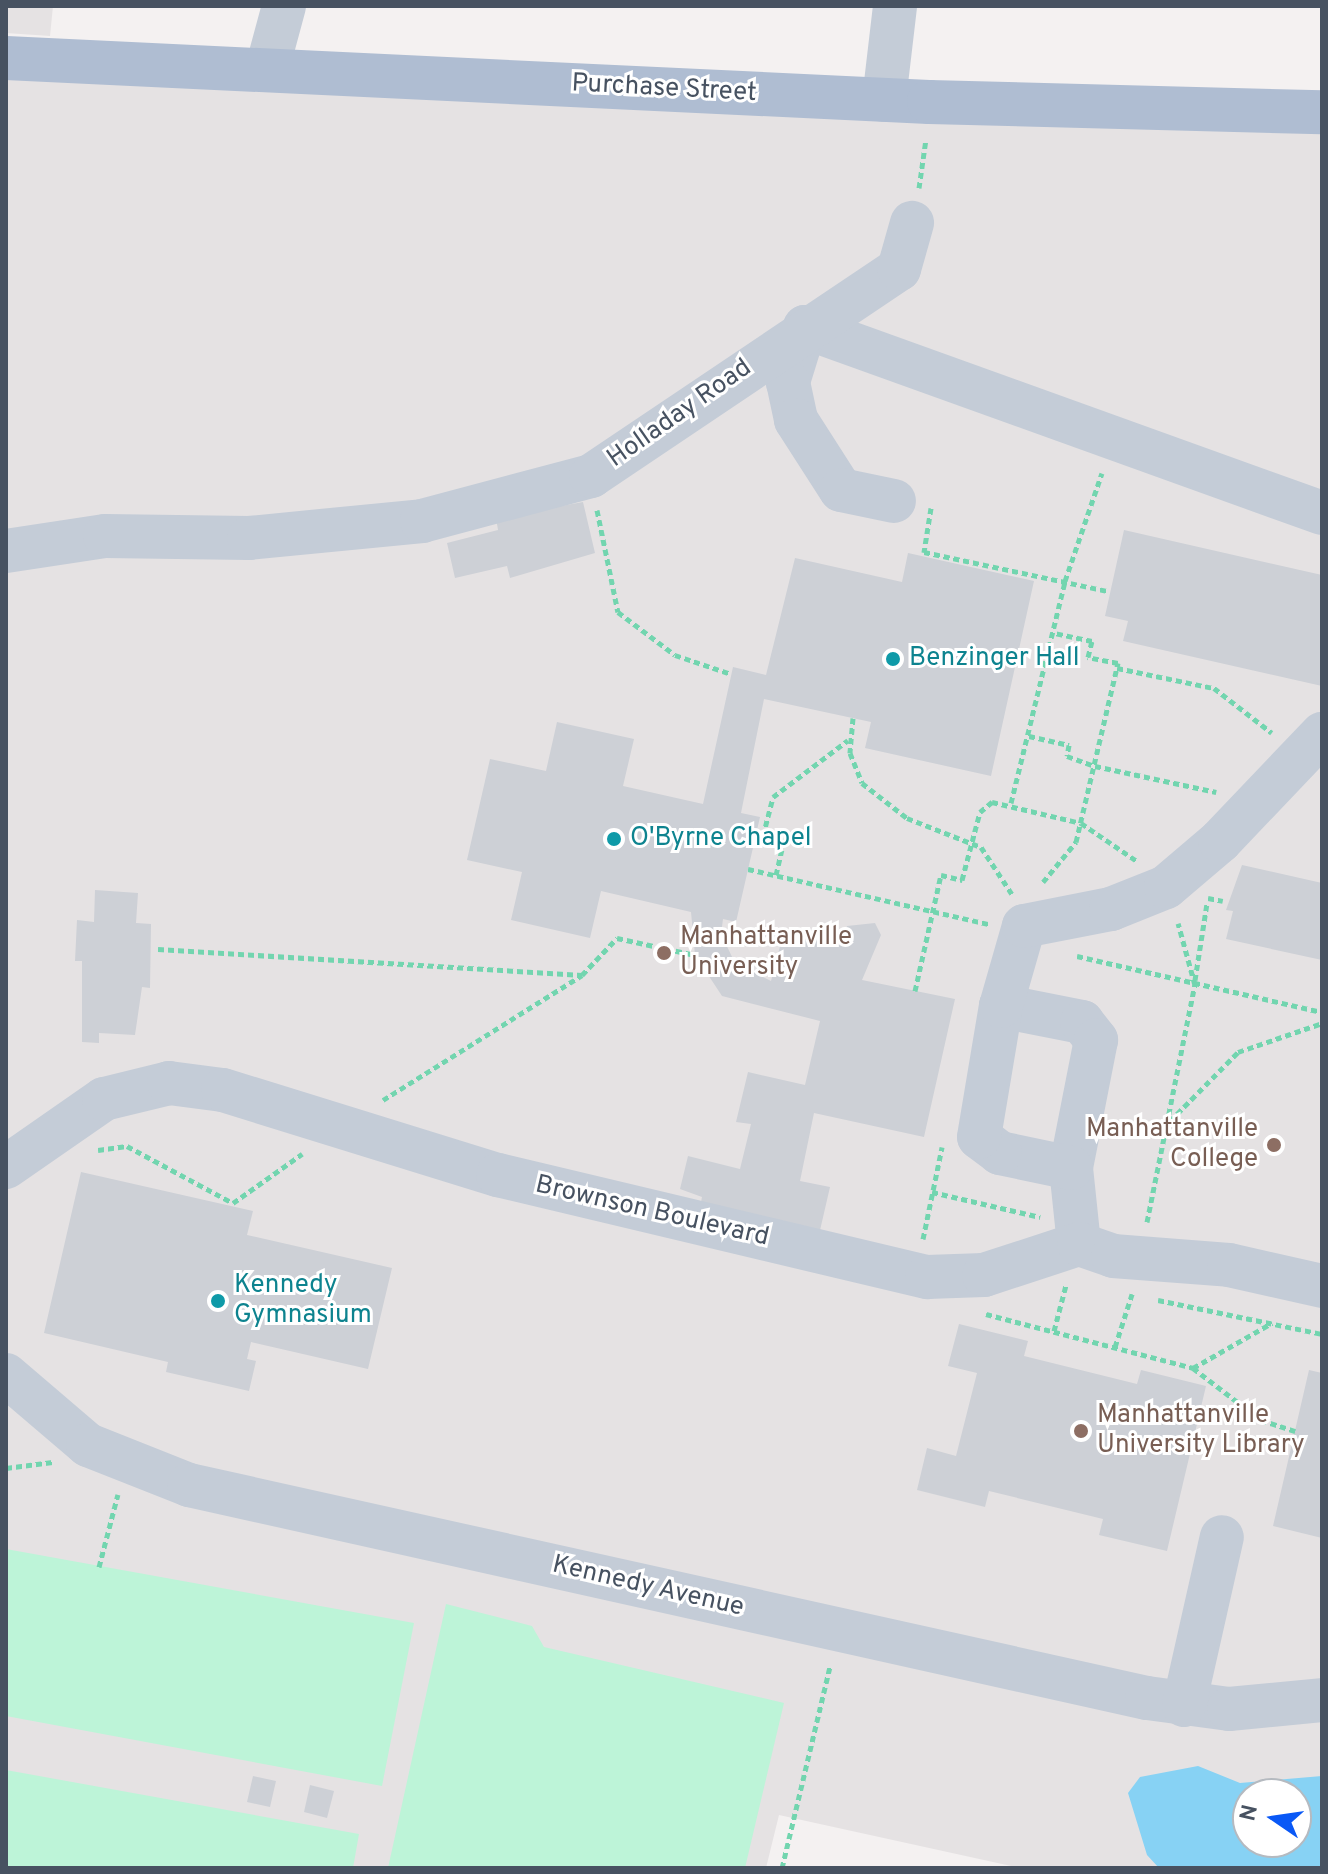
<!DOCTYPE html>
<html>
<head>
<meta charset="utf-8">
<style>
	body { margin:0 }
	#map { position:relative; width:1328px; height:1874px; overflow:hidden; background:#f4f1f1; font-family:Overpass,sans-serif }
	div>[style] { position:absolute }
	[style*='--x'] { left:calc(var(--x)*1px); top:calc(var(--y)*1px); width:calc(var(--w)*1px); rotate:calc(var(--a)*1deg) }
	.education>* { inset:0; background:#e5e2e3 }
	.green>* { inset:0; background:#bdf4d8 }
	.water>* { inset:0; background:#87d2f4 }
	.building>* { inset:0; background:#cdd0d6 }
	.path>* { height:5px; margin-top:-2.5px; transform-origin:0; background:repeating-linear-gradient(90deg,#72d5af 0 6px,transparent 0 10px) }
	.minor>* { height:44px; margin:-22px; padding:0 22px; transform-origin:22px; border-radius:22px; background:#c4ccd7 }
	.major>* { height:44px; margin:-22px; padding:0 22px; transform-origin:22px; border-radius:22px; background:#afbdd2 }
	.dots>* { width:22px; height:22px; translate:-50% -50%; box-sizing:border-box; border:4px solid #fff; border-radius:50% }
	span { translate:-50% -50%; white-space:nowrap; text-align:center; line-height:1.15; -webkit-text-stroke:6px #fff; paint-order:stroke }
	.street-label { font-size:26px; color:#475261 }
	.culture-label { font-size:26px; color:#0d838f }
	.left { translate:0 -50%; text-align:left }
	.education-label { font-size:26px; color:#785e54 }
	.right { translate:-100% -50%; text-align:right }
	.frame { position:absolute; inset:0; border:8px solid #475261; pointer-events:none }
	.north { position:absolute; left:1232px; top:1778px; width:80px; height:80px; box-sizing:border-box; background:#fff; border:2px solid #b5bac0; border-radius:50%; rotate:283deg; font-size:22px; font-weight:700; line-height:32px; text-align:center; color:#475261 }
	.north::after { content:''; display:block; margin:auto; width:28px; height:36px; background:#0958f6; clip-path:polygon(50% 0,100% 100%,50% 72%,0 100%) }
</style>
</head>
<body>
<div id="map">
	<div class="education">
		<div style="clip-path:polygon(6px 6px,53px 6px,50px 36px,6px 33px)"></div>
		<div style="clip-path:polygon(evenodd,6px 59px,1322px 112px,1322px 1868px,1020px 1868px,779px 1815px,766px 1868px,6px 1868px,6px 59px,1248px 1794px,1296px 1794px,1296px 1842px,1248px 1842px,1248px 1794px)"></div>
	</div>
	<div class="green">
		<div style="clip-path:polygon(6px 1549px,414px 1623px,382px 1786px,6px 1716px)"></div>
		<div style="clip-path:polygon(446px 1604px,532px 1626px,544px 1647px,784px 1703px,745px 1868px,388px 1868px)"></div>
		<div style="clip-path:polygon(6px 1770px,359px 1834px,353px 1868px,6px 1868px)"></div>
	</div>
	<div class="water">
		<div style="clip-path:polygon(evenodd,1198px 1766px,1240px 1783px,1322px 1776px,1322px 1866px,1159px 1868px,1147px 1855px,1128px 1793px,1140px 1777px,1198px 1766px,1248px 1794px,1296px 1794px,1296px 1842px,1248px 1842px,1248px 1794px)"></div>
	</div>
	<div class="building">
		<div style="clip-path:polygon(583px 502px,595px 553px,510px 578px,507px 566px,455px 578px,447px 543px,498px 530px,496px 518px)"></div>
		<div style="clip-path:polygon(1124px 530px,1322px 575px,1322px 686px,1123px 641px,1128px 621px,1105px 616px)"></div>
		<div style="clip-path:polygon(908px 553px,1034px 581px,991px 776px,865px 748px,871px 722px,764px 699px,741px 813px,760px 817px,736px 922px,723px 919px,721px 934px,735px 963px,771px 981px,784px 931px,843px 944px,847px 926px,875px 923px,881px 935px,862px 980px,955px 999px,924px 1137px,814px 1113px,800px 1181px,830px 1187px,818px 1239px,699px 1212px,702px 1197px,680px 1189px,688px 1156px,740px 1169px,751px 1124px,736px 1122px,748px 1072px,805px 1085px,820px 1021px,722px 996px,695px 955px,691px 912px,601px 891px,590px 938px,511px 920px,522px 872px,467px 860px,490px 759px,546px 771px,557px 722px,634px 739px,623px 786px,703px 804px,733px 667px,766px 675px,795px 558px,902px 582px)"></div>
		<div style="clip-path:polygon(1242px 865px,1322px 883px,1322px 960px,1226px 939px,1233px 911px,1226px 910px)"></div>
		<div style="clip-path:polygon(95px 890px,138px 893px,136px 923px,151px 924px,150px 988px,142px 987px,135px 1035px,99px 1033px,99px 1043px,82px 1042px,82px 961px,75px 961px,77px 920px,94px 922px)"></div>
		<div style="clip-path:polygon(81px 1172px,253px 1211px,247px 1235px,392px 1268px,368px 1369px,251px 1342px,247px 1359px,256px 1361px,249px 1391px,166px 1372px,168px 1362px,44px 1333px)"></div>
		<div style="clip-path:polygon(959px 1324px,1028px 1341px,1024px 1356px,1137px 1384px,1141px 1370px,1206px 1386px,1167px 1551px,1099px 1535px,1103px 1519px,989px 1491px,985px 1507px,917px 1490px,927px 1448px,956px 1456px,977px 1373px,948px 1366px)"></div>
		<div style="clip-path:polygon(1309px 1370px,1322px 1373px,1322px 1538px,1273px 1526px)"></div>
		<div style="clip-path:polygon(253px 1776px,276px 1781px,270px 1807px,247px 1802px)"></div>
		<div style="clip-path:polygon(310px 1785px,334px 1791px,327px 1818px,304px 1812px)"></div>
	</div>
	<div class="path">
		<div style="--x:919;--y:188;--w:49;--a:-81.9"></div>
		<div style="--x:931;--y:508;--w:45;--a:99"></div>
		<div style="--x:924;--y:552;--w:188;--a:12"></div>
		<div style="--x:597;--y:510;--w:104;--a:78.4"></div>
		<div style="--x:618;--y:612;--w:71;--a:37"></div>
		<div style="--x:675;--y:655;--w:59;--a:18.7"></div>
		<div style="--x:1117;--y:668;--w:99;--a:11.7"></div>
		<div style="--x:1214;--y:688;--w:73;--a:37.8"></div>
		<div style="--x:853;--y:718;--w:35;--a:95"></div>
		<div style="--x:850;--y:753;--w:32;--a:68"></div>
		<div style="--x:862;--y:783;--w:57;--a:37.9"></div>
		<div style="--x:907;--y:818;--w:79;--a:21.4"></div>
		<div style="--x:981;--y:847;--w:56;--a:56.6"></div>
		<div style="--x:1029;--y:736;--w:41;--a:12.7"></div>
		<div style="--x:1069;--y:745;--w:11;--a:100"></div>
		<div style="--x:1067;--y:756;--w:30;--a:20"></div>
		<div style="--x:1095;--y:766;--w:124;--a:12.1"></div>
		<div style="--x:1011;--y:803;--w:228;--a:-76.3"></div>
		<div style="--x:1065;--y:581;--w:114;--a:-71.1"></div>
		<div style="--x:748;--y:869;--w:247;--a:12.9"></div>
		<div style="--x:776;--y:875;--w:35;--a:-77"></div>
		<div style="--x:784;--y:841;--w:22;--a:-167"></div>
		<div style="--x:763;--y:836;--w:40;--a:-75.6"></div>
		<div style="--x:773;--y:797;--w:94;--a:-37.2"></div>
		<div style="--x:1043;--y:882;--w:52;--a:-50.5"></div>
		<div style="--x:1076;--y:842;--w:184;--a:-76.8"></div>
		<div style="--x:1118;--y:663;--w:31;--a:-169"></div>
		<div style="--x:1088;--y:657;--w:16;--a:-76"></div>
		<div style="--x:1092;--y:641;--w:39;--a:-168"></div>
		<div style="--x:1208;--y:898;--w:15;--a:11"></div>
		<div style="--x:158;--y:949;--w:425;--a:3.5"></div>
		<div style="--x:582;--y:975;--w:51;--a:-46.6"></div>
		<div style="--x:617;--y:938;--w:80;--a:12.3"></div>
		<div style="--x:1077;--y:956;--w:251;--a:12.9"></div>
		<div style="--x:1195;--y:980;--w:78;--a:-81.1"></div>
		<div style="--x:915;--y:991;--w:119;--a:-77.4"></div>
		<div style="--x:941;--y:875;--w:22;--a:13"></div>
		<div style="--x:962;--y:880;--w:70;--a:-75.2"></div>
		<div style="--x:980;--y:812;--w:16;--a:-40"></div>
		<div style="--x:992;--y:802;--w:91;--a:13.3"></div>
		<div style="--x:1081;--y:823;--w:68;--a:34.2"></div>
		<div style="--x:383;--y:1100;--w:235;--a:-32.1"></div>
		<div style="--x:1170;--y:1121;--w:97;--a:-45.4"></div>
		<div style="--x:1238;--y:1052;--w:89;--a:-19"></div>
		<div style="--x:98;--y:1150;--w:29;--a:-8"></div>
		<div style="--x:127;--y:1146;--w:120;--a:28.3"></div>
		<div style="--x:233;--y:1203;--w:85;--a:-35.4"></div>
		<div style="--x:932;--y:1192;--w:111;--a:13"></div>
		<div style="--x:1147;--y:1222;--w:242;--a:-78.6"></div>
		<div style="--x:1195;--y:985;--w:64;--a:-105.3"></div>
		<div style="--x:923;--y:1239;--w:94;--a:-78.3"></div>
		<div style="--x:1158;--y:1300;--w:167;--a:11.7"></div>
		<div style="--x:986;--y:1314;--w:214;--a:14.6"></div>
		<div style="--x:1193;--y:1368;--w:86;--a:37.4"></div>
		<div style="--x:1261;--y:1420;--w:36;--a:18"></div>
		<div style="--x:1054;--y:1331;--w:48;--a:-75.4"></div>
		<div style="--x:1115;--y:1347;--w:56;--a:-72.2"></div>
		<div style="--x:1193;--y:1368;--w:91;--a:-29.7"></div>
		<div style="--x:6;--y:1468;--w:47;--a:-7.3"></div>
		<div style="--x:99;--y:1567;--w:75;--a:-75.4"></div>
		<div style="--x:782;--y:1868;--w:208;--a:-76.6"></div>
	</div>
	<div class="minor">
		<div style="--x:267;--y:69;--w:65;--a:-74.9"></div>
		<div style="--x:884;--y:100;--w:95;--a:-83.3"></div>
		<div style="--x:805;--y:327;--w:549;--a:19.79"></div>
		<div style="--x:805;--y:327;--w:58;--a:107.2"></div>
		<div style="--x:788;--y:382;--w:39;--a:78"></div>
		<div style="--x:796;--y:420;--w:83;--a:57.3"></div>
		<div style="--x:841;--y:490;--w:54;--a:11.7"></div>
		<div style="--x:6;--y:551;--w:100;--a:-8.6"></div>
		<div style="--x:105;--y:536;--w:144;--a:0.8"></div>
		<div style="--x:249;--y:538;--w:174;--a:-5.6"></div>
		<div style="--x:422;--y:521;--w:175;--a:-14.9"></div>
		<div style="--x:591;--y:476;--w:371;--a:-33.9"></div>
		<div style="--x:899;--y:269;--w:48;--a:-74.2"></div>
		<div style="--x:1001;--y:1006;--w:83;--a:11.2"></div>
		<div style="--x:1082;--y:1022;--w:23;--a:52"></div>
		<div style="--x:1096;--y:1040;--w:130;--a:101.1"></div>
		<div style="--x:1071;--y:1168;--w:76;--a:84"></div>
		<div style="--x:6;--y:1167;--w:119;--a:-34.8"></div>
		<div style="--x:104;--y:1099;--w:67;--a:-13.8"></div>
		<div style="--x:169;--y:1083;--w:54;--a:7.4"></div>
		<div style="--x:223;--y:1090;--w:288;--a:17.2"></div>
		<div style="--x:498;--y:1175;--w:441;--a:13.4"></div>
		<div style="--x:927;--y:1277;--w:57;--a:-2"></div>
		<div style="--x:984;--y:1275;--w:100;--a:-18.1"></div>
		<div style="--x:1079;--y:1244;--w:36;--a:19"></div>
		<div style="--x:1113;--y:1256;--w:116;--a:4.4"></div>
		<div style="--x:1229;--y:1265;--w:95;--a:12.7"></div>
		<div style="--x:1071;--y:1168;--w:73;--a:-168.1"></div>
		<div style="--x:1000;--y:1153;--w:26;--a:-143"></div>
		<div style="--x:979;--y:1137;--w:133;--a:-80.5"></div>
		<div style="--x:1001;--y:1006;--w:83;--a:-74"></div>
		<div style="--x:1024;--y:926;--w:89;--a:-11.1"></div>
		<div style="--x:1111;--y:909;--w:59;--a:-21.8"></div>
		<div style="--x:1166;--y:887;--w:71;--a:-40.4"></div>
		<div style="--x:1220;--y:841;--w:148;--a:-46.4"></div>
		<div style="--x:6;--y:1375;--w:108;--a:40.5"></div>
		<div style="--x:88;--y:1445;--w:109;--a:21.6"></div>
		<div style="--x:189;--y:1485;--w:981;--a:12.54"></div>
		<div style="--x:1147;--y:1698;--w:83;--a:7.6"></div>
		<div style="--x:1229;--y:1709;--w:93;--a:-5.5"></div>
		<div style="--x:1184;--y:1705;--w:172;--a:-77.3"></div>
	</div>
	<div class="major">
		<div style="--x:6;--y:58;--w:924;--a:2.73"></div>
		<div style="--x:929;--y:102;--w:393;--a:1.5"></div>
	</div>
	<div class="dots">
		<div style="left:893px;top:659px;background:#0f9aa8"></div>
		<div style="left:614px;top:839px;background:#0f9aa8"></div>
		<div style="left:664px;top:953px;background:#8d6e63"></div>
		<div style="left:1274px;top:1145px;background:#8d6e63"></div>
		<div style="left:218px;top:1301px;background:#0f9aa8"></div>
		<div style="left:1081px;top:1431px;background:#8d6e63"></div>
	</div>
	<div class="street-label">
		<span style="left:664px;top:89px;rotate:3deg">Purchase Street</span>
		<span style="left:680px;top:414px;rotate:-35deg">Holladay Road</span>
		<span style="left:652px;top:1212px;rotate:13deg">Brownson Boulevard</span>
		<span style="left:648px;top:1587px;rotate:13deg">Kennedy Avenue</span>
	</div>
	<div class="culture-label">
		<span class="left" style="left:909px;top:659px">Benzinger Hall</span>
		<span class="left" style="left:630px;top:839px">O'Byrne Chapel</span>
		<span class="left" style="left:234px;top:1301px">Kennedy<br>Gymnasium</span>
	</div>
	<div class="education-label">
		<span class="left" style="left:680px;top:953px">Manhattanville<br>University</span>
		<span class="right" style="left:1258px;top:1145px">Manhattanville<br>College</span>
		<span class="left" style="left:1097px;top:1431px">Manhattanville<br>University Library</span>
	</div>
	<div class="frame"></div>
	<div class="north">N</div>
</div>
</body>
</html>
